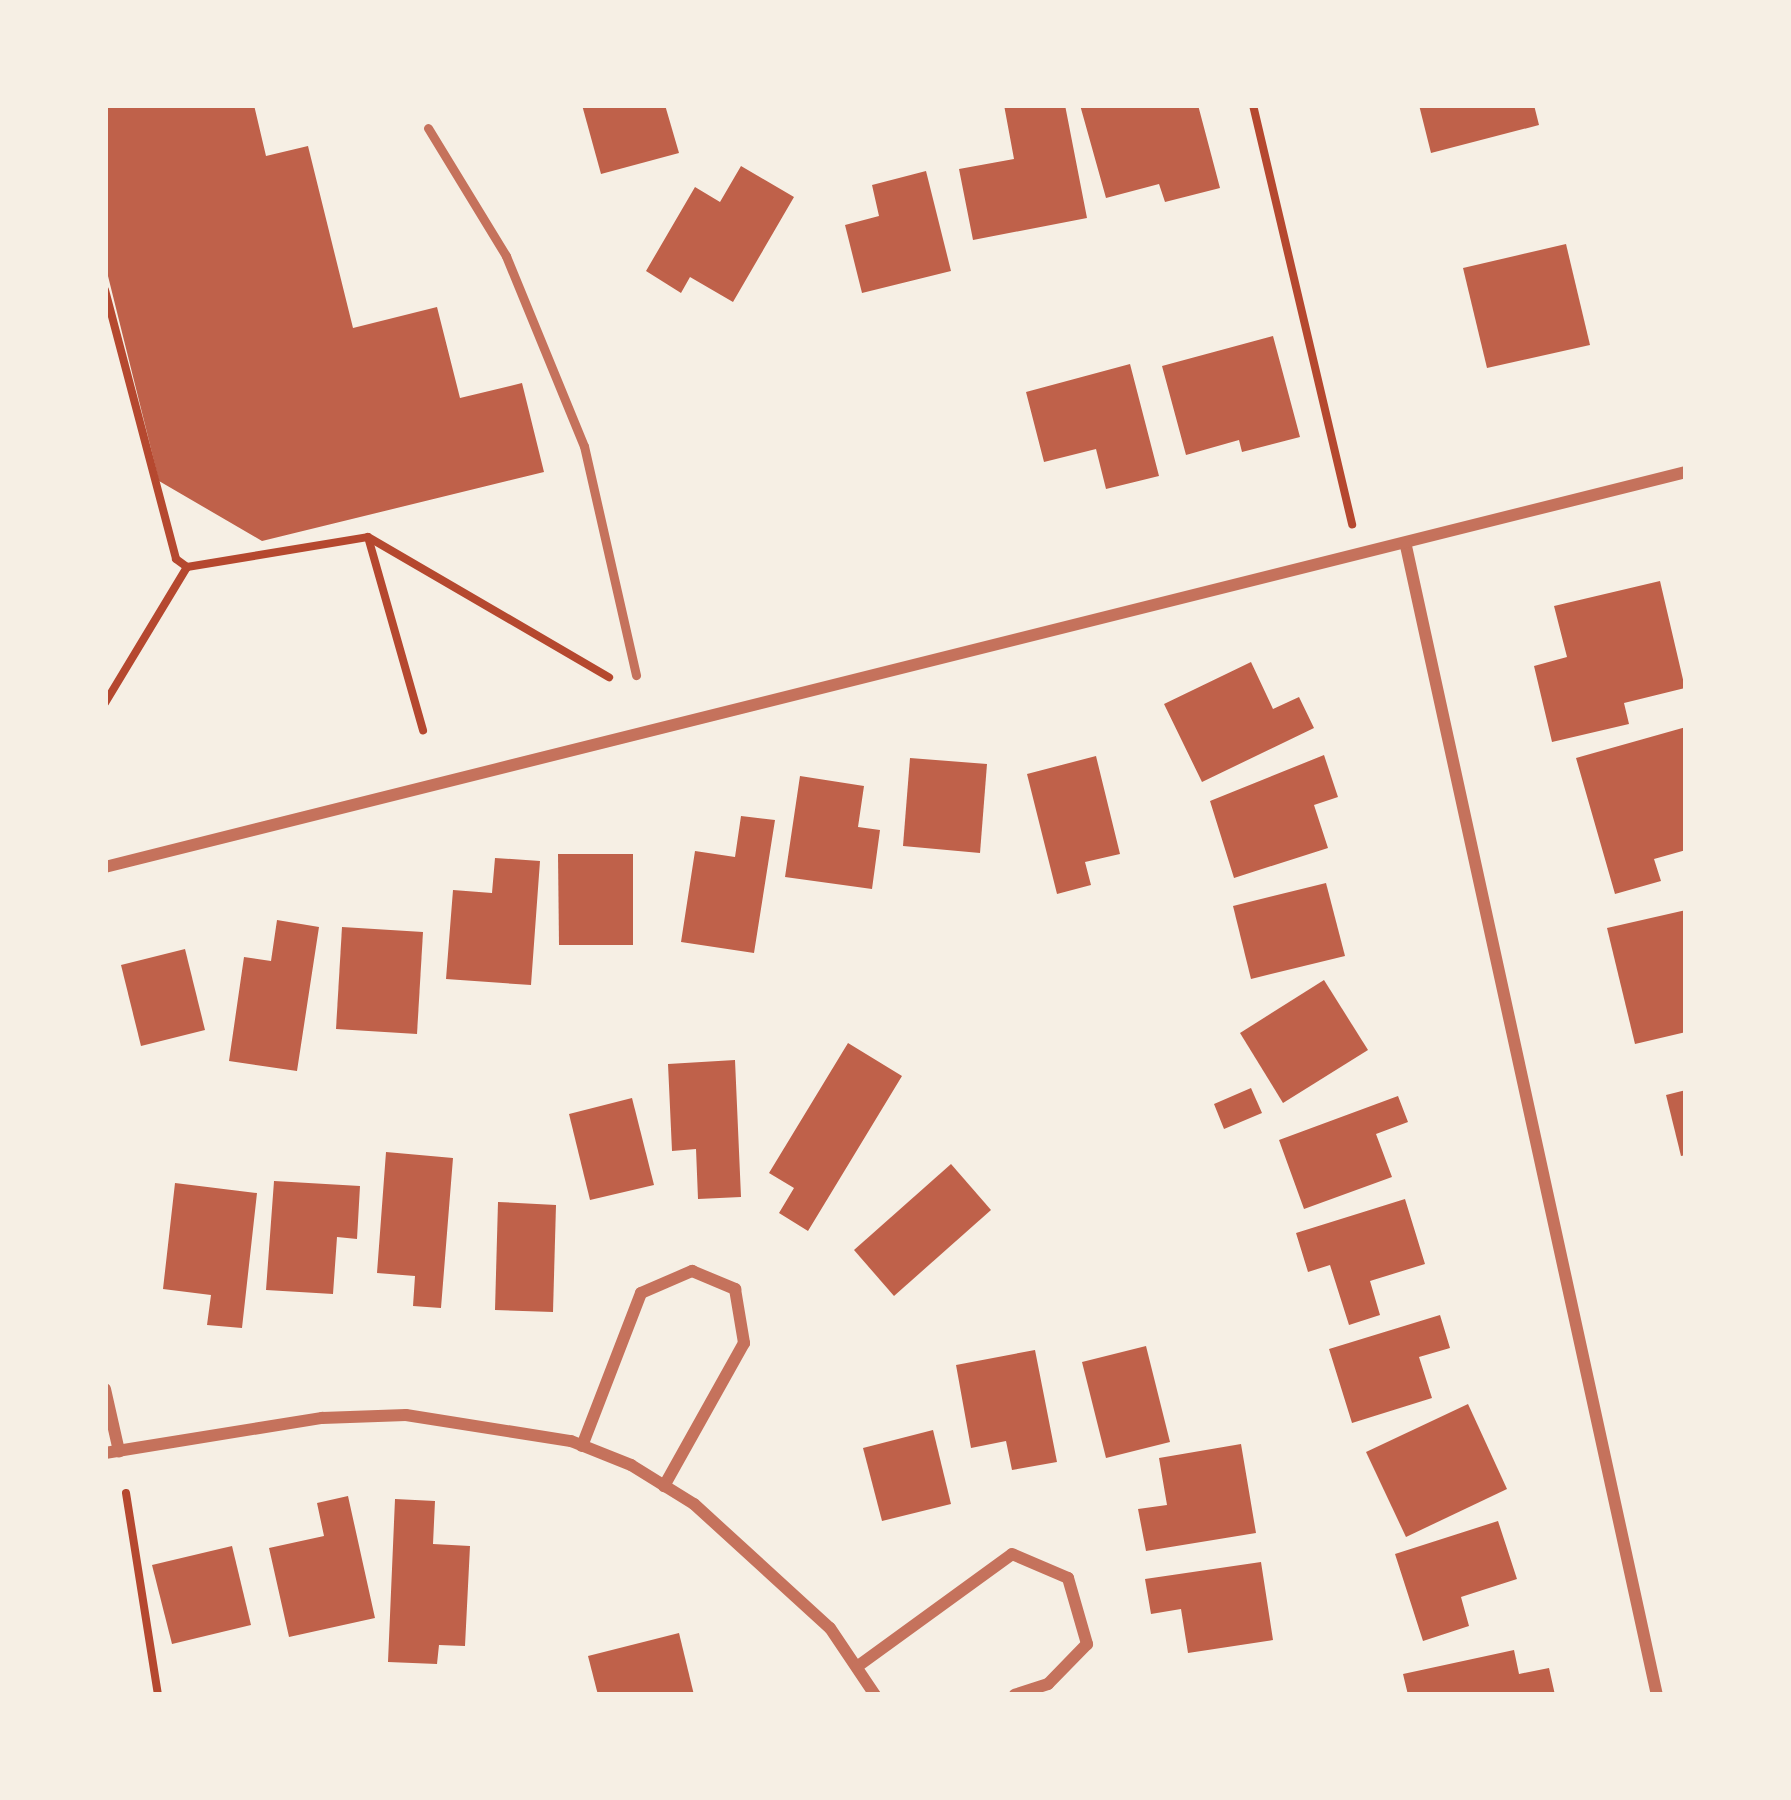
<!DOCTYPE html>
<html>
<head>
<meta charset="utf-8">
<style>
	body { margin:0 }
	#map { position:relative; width:1791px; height:1800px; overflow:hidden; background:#f6efe4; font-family:"Noto Serif",serif }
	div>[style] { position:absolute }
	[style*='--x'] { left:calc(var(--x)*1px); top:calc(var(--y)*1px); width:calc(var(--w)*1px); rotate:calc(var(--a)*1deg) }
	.building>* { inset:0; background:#bf614a }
	.path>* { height:8px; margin:-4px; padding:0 4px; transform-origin:4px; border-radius:4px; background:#b5482f }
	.service>* { height:9px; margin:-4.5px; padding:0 4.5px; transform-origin:4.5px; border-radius:4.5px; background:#c5725c }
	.minor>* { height:12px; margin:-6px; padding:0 6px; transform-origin:6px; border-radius:6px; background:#c5725c }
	span { translate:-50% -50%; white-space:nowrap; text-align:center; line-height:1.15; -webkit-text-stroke:12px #f6efe4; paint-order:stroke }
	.frame { position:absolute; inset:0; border:108px solid #f6efe4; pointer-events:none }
</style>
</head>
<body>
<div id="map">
	<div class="building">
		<div style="clip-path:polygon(105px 105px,254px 105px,266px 156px,308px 146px,353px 328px,437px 307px,460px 398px,522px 383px,544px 472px,262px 541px,159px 481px,105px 264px)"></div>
		<div style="clip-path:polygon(582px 105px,665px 105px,679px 153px,601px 174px)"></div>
		<div style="clip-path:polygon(1004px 105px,1065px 105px,1087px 218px,973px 240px,959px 169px,1014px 159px)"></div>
		<div style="clip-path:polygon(1080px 105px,1198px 105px,1220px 188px,1165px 202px,1159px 184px,1106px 198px)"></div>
		<div style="clip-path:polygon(1419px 105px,1534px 105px,1539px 125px,1431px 153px)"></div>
		<div style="clip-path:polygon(741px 166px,794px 197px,733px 302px,690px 277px,681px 293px,646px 271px,695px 187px,720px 202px)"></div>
		<div style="clip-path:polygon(926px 171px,951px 271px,862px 293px,845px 225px,879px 216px,872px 185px)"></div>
		<div style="clip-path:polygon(1566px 244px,1590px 345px,1487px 368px,1463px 268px)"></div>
		<div style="clip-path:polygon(1273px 336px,1300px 437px,1242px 452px,1239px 440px,1186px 455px,1162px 366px)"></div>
		<div style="clip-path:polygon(1130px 364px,1159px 476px,1106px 489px,1096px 449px,1044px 462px,1026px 392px)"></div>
		<div style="clip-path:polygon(1660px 581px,1685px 688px,1624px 703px,1629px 724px,1552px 742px,1534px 666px,1567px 657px,1554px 606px)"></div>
		<div style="clip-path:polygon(1251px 662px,1273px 709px,1299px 697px,1314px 728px,1202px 782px,1164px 704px)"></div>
		<div style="clip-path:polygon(1686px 727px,1686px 850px,1654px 859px,1661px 881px,1615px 894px,1576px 758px)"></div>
		<div style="clip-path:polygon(1324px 755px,1338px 797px,1314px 805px,1328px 848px,1234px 878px,1210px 801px)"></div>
		<div style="clip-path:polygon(1096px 756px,1120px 854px,1085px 862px,1091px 885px,1057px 894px,1027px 774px)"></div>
		<div style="clip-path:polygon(910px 758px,987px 764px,980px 853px,903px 846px)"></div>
		<div style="clip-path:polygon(800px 776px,864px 786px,858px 827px,880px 830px,872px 889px,785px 877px)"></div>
		<div style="clip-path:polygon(741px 816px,775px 820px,754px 953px,681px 942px,695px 851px,735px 857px)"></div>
		<div style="clip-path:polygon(558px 854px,633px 854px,633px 945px,559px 945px)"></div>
		<div style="clip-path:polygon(495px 858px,540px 861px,531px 985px,446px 979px,453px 890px,492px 893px)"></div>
		<div style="clip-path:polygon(1326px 883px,1345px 956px,1251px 979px,1233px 906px)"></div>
		<div style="clip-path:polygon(1686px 910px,1686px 1032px,1635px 1044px,1607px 928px)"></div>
		<div style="clip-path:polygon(277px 920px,319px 927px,297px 1071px,229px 1061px,244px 957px,271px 961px)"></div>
		<div style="clip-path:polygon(342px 927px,423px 932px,417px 1034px,336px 1029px)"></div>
		<div style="clip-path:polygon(185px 949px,205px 1030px,141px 1046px,121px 965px)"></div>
		<div style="clip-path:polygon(1324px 980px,1368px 1050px,1283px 1103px,1240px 1033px)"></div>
		<div style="clip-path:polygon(848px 1043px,902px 1076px,808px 1231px,779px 1213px,794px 1188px,769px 1173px)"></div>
		<div style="clip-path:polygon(735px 1060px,741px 1197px,698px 1199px,696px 1149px,672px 1151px,668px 1064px)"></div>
		<div style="clip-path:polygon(1251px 1088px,1262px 1113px,1224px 1129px,1214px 1104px)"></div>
		<div style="clip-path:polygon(1686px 1090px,1686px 1155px,1681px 1156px,1666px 1095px)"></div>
		<div style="clip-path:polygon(1398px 1096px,1408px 1122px,1376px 1134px,1392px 1177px,1304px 1209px,1279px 1140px)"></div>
		<div style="clip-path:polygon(632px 1098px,654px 1185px,590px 1200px,569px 1114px)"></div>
		<div style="clip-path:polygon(386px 1152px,453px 1158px,441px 1308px,413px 1306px,415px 1276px,377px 1273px)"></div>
		<div style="clip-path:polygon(951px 1164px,991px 1210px,894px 1296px,854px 1250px)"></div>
		<div style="clip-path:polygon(274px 1181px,360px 1186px,357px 1239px,337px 1237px,333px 1294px,266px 1290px)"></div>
		<div style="clip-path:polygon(175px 1183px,257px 1193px,242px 1328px,207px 1325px,211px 1295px,163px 1289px)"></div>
		<div style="clip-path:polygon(1405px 1199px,1425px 1264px,1370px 1281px,1380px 1315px,1349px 1325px,1330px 1265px,1308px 1272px,1296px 1233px)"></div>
		<div style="clip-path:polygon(498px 1202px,556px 1205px,553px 1312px,495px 1310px)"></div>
		<div style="clip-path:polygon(1440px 1315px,1450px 1348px,1419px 1357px,1432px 1398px,1352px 1423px,1329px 1349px)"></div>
		<div style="clip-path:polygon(1146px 1346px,1170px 1442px,1106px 1458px,1082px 1362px)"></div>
		<div style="clip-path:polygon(1035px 1350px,1057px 1462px,1012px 1470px,1006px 1441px,971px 1448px,956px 1365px)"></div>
		<div style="clip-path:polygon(1468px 1404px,1507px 1489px,1406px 1537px,1366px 1452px)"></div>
		<div style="clip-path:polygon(933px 1430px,951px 1504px,882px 1521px,863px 1448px)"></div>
		<div style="clip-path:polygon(1241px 1444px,1256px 1533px,1146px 1551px,1138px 1509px,1167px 1505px,1159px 1458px)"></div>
		<div style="clip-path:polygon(348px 1496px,375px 1618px,289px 1637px,269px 1548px,324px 1536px,317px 1503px)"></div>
		<div style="clip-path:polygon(395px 1499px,435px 1501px,433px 1544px,470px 1546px,465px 1646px,439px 1645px,437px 1664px,388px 1662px)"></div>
		<div style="clip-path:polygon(1498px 1521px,1517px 1579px,1461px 1597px,1469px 1626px,1423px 1641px,1395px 1554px)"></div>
		<div style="clip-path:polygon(232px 1546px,251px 1625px,172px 1644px,152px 1565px)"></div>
		<div style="clip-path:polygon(1261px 1562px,1273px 1640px,1188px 1653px,1181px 1609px,1151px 1614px,1145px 1579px)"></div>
		<div style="clip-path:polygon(679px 1633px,694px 1695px,598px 1695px,588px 1656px)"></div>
		<div style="clip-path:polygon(1514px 1650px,1519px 1674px,1549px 1668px,1555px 1695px,1408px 1695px,1403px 1674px)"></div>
	</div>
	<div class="path">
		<div style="--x:1253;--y:105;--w:431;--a:76.7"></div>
		<div style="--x:105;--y:290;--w:278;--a:75.2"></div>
		<div style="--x:176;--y:559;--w:14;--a:36"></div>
		<div style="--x:368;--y:537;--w:201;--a:74.1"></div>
		<div style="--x:105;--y:703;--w:159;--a:-58.9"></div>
		<div style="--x:187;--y:567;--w:183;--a:-9.4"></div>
		<div style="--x:368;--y:537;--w:279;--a:30.2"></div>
		<div style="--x:126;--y:1493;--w:205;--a:81"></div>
	</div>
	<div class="service">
		<div style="--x:428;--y:128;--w:150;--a:58.6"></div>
		<div style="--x:506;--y:256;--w:205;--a:67.7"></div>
		<div style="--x:584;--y:446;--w:235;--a:77.2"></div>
	</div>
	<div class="minor">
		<div style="--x:1406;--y:546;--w:1176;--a:77.68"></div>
		<div style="--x:105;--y:867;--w:1630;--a:-14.03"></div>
		<div style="--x:105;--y:1389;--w:64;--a:77.3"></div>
		<div style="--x:582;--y:1446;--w:164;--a:-68.9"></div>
		<div style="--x:641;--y:1293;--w:56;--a:-23.3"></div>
		<div style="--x:692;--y:1271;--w:47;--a:22.7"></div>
		<div style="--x:735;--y:1289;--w:55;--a:80.5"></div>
		<div style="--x:744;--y:1343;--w:164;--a:119.2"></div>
		<div style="--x:105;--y:1453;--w:220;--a:-9.2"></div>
		<div style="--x:322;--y:1418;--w:84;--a:-2"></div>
		<div style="--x:406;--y:1415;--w:167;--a:9"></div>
		<div style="--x:571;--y:1441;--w:65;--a:21.8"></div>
		<div style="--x:631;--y:1465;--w:74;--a:31.8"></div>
		<div style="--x:694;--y:1504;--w:184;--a:42.4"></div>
		<div style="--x:830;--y:1628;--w:81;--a:56.1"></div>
		<div style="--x:858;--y:1666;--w:190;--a:-36"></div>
		<div style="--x:1012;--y:1554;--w:61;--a:23.2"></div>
		<div style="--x:1068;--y:1578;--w:69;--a:73.9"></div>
		<div style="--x:1087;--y:1644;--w:56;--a:134.3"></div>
		<div style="--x:1048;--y:1684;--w:35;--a:162"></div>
	</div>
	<div class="frame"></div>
</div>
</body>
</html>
